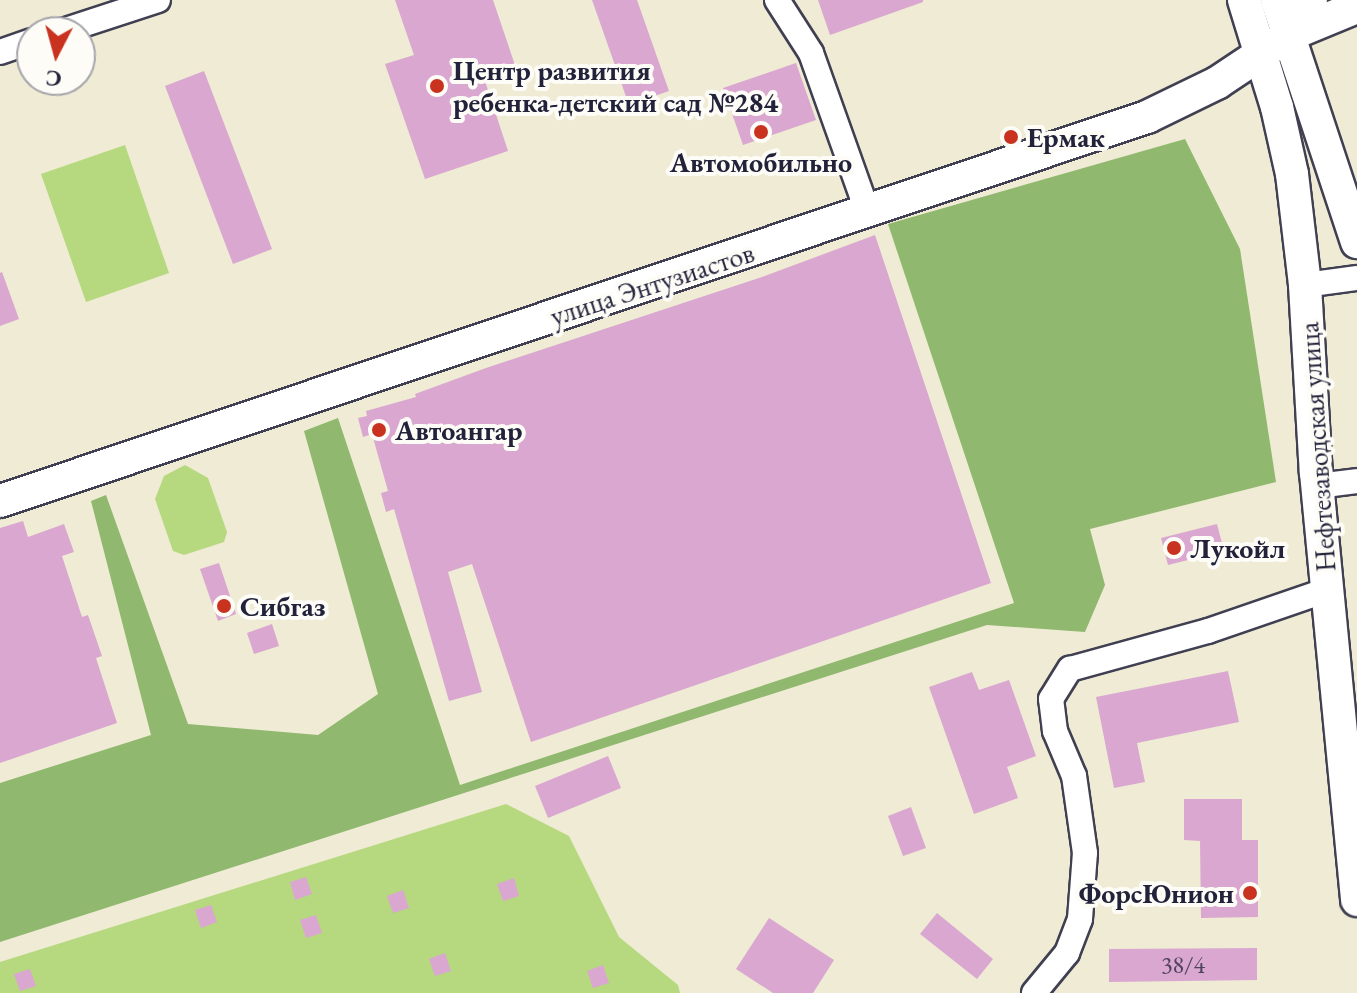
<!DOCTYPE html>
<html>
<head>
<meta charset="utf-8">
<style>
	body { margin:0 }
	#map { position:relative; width:1357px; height:993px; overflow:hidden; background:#efebd4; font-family:"EB Garamond",serif }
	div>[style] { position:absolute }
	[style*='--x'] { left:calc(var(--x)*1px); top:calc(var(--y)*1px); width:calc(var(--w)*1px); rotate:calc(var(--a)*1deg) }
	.green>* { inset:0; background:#b6d87f }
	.forest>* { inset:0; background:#90b86e }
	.building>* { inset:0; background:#d9a7d0 }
	.roads { filter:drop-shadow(2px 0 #414052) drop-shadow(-2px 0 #414052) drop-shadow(0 2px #414052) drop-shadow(0 -2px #414052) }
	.minor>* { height:24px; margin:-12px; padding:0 12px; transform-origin:12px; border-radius:12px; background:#fff }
	.major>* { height:32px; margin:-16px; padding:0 16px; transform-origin:16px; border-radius:16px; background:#fff }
	.dots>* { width:22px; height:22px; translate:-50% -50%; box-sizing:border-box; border:4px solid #fdfcf7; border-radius:50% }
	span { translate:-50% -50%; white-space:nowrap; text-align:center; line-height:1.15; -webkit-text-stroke:8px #fdfcf7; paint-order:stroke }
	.number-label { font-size:24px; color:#504360 }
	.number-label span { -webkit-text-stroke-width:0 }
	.poi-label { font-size:28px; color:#22223b; font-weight:700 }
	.left { translate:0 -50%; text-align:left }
	.right { translate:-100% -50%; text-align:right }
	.street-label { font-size:28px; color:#22223b }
	.north { position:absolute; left:16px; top:16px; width:80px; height:80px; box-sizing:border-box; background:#fdfcf7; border:2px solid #a5a5ac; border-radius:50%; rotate:186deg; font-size:22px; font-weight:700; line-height:32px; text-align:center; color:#22223b }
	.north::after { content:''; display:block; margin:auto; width:28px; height:36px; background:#c8321e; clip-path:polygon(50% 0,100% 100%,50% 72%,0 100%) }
</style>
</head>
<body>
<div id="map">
	<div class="green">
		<div style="clip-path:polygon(125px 145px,169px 273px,86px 302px,41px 174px)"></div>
		<div style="clip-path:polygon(185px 465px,208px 478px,227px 532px,224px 542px,184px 555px,173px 551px,155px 499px,164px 476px)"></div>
		<div style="clip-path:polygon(506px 804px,569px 836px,619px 937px,678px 985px,680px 993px,0 993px,0 962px)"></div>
	</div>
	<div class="forest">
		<div style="clip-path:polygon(1185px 139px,1240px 249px,1276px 482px,1090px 529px,1105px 585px,1085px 632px,987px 625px,0 942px,0 783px,151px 735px,91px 501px,106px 495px,188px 724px,318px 735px,378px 694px,304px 431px,338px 418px,460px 785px,1014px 603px,888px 224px)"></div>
	</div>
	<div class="building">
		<div style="clip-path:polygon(395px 0,493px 0,518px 74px,486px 84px,508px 151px,425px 179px,385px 64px,414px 55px)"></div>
		<div style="clip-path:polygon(592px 0,637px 0,669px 91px,629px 105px)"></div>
		<div style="clip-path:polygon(818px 0,923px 0,923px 2px,830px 35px)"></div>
		<div style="clip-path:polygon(796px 63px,816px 120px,743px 145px,723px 88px)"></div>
		<div style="clip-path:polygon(204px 71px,272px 249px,233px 264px,165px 86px)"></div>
		<div style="clip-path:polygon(875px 235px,991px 583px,531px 742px,472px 564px,448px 572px,482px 692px,449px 701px,394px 509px,386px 512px,381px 493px,388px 491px,372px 434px,363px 437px,358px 418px,367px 416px,366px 411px,416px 397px,415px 394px,486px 368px,762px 277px)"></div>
		<div style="clip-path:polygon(2px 272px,19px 319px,0 326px,0 273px)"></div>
		<div style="clip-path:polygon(23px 521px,28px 537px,64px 524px,74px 552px,62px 556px,82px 617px,88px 615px,102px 656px,96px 658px,117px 723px,0 763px,0 528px)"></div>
		<div style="clip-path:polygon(1217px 524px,1224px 551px,1168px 565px,1161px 538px)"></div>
		<div style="clip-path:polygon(219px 563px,236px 614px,218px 621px,200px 569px)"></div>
		<div style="clip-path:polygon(272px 624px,279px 646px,254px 654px,247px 633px)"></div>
		<div style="clip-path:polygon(1228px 671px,1239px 722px,1137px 743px,1145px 782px,1114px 788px,1096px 697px)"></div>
		<div style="clip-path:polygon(972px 672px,979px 690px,1009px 680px,1036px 756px,1007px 767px,1018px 798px,974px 814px,929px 687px)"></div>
		<div style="clip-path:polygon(608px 756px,621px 788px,548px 818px,535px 786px)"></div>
		<div style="clip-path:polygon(1184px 799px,1242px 799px,1242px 840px,1258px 840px,1258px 917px,1201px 918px,1200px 841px,1184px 840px)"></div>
		<div style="clip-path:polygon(911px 807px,926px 848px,903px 856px,888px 816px)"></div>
		<div style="clip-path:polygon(306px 877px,312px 894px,295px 900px,290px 882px)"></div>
		<div style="clip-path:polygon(514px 878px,519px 896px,503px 901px,497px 884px)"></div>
		<div style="clip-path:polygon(403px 890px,409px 908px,393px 913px,387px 896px)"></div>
		<div style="clip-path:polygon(211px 905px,217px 922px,201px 928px,195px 910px)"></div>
		<div style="clip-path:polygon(937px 913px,993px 959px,977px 979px,920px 934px)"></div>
		<div style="clip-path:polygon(316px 915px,322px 933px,306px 938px,300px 920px)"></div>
		<div style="clip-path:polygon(769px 918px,834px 960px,813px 993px,773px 993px,736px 969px)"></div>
		<div style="clip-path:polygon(1257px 948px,1257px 980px,1109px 982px,1109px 949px)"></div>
		<div style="clip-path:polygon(445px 953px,451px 971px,435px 976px,429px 959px)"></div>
		<div style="clip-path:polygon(603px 965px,609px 983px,593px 988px,587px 971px)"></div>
		<div style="clip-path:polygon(30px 969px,36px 986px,20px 991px,14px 974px)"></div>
	</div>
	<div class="roads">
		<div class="minor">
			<div style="--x:777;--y:0;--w:63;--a:57.3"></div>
			<div style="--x:811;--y:53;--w:167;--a:70.4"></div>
			<div style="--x:60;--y:32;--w:103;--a:-18.1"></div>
			<div style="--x:0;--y:52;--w:34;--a:-19"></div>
			<div style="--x:1305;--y:285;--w:52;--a:-7.7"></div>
			<div style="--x:1317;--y:486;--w:40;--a:-7.1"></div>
			<div style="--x:1034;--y:993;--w:52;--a:-50.5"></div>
			<div style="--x:1067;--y:953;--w:36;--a:-69"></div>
			<div style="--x:1080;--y:919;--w:66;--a:-85.7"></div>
			<div style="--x:1085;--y:853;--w:78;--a:-98.1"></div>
			<div style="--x:1074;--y:776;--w:49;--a:-112.9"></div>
			<div style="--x:1055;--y:731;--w:32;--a:-97"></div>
			<div style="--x:1051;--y:699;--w:36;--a:-58"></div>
			<div style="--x:1070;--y:669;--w:143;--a:-15.4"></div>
			<div style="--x:1208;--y:631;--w:126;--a:-19"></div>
		</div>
		<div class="major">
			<div style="--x:1244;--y:0;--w:112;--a:72.9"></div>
			<div style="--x:1277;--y:107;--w:69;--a:77.4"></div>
			<div style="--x:1292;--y:174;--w:112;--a:83.3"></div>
			<div style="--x:1305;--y:285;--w:188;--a:86.7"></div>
			<div style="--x:1316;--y:473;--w:429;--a:84.5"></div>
			<div style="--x:1277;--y:0;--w:255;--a:71.7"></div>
			<div style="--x:1289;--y:35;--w:41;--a:-57.8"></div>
			<div style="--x:0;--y:501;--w:1210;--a:-18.51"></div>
			<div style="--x:1147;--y:117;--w:78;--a:-25.9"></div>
			<div style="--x:1217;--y:83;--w:87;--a:-33.7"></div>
			<div style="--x:1289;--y:35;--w:74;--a:-22.4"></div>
		</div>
	</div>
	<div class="dots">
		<div style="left:437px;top:86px;background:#c8321e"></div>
		<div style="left:761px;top:132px;background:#c8321e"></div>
		<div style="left:1011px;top:137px;background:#c8321e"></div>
		<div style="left:379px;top:430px;background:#c8321e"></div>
		<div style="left:1174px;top:548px;background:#c8321e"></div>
		<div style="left:224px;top:606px;background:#c8321e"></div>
		<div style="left:1250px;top:893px;background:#c8321e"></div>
	</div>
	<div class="number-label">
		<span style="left:1183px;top:965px">38/4</span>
	</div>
	<div class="poi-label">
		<span class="left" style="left:453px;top:86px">Центр развития<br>ребенка-детский сад №284</span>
		<span class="left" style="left:1027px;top:137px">Ермак</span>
		<span style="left:761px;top:162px">Автомобильно</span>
		<span class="left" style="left:395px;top:430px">Автоангар</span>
		<span class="left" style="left:1190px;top:548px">Лукойл</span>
		<span class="left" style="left:240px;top:606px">Сибгаз</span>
		<span class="right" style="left:1234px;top:893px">ФорсЮнион</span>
	</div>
	<div class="street-label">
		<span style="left:652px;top:284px;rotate:-18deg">улица Энтузиастов</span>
		<span style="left:1317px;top:447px;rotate:-94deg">Нефтезаводская улица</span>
	</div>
	<div class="north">С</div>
</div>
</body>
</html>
